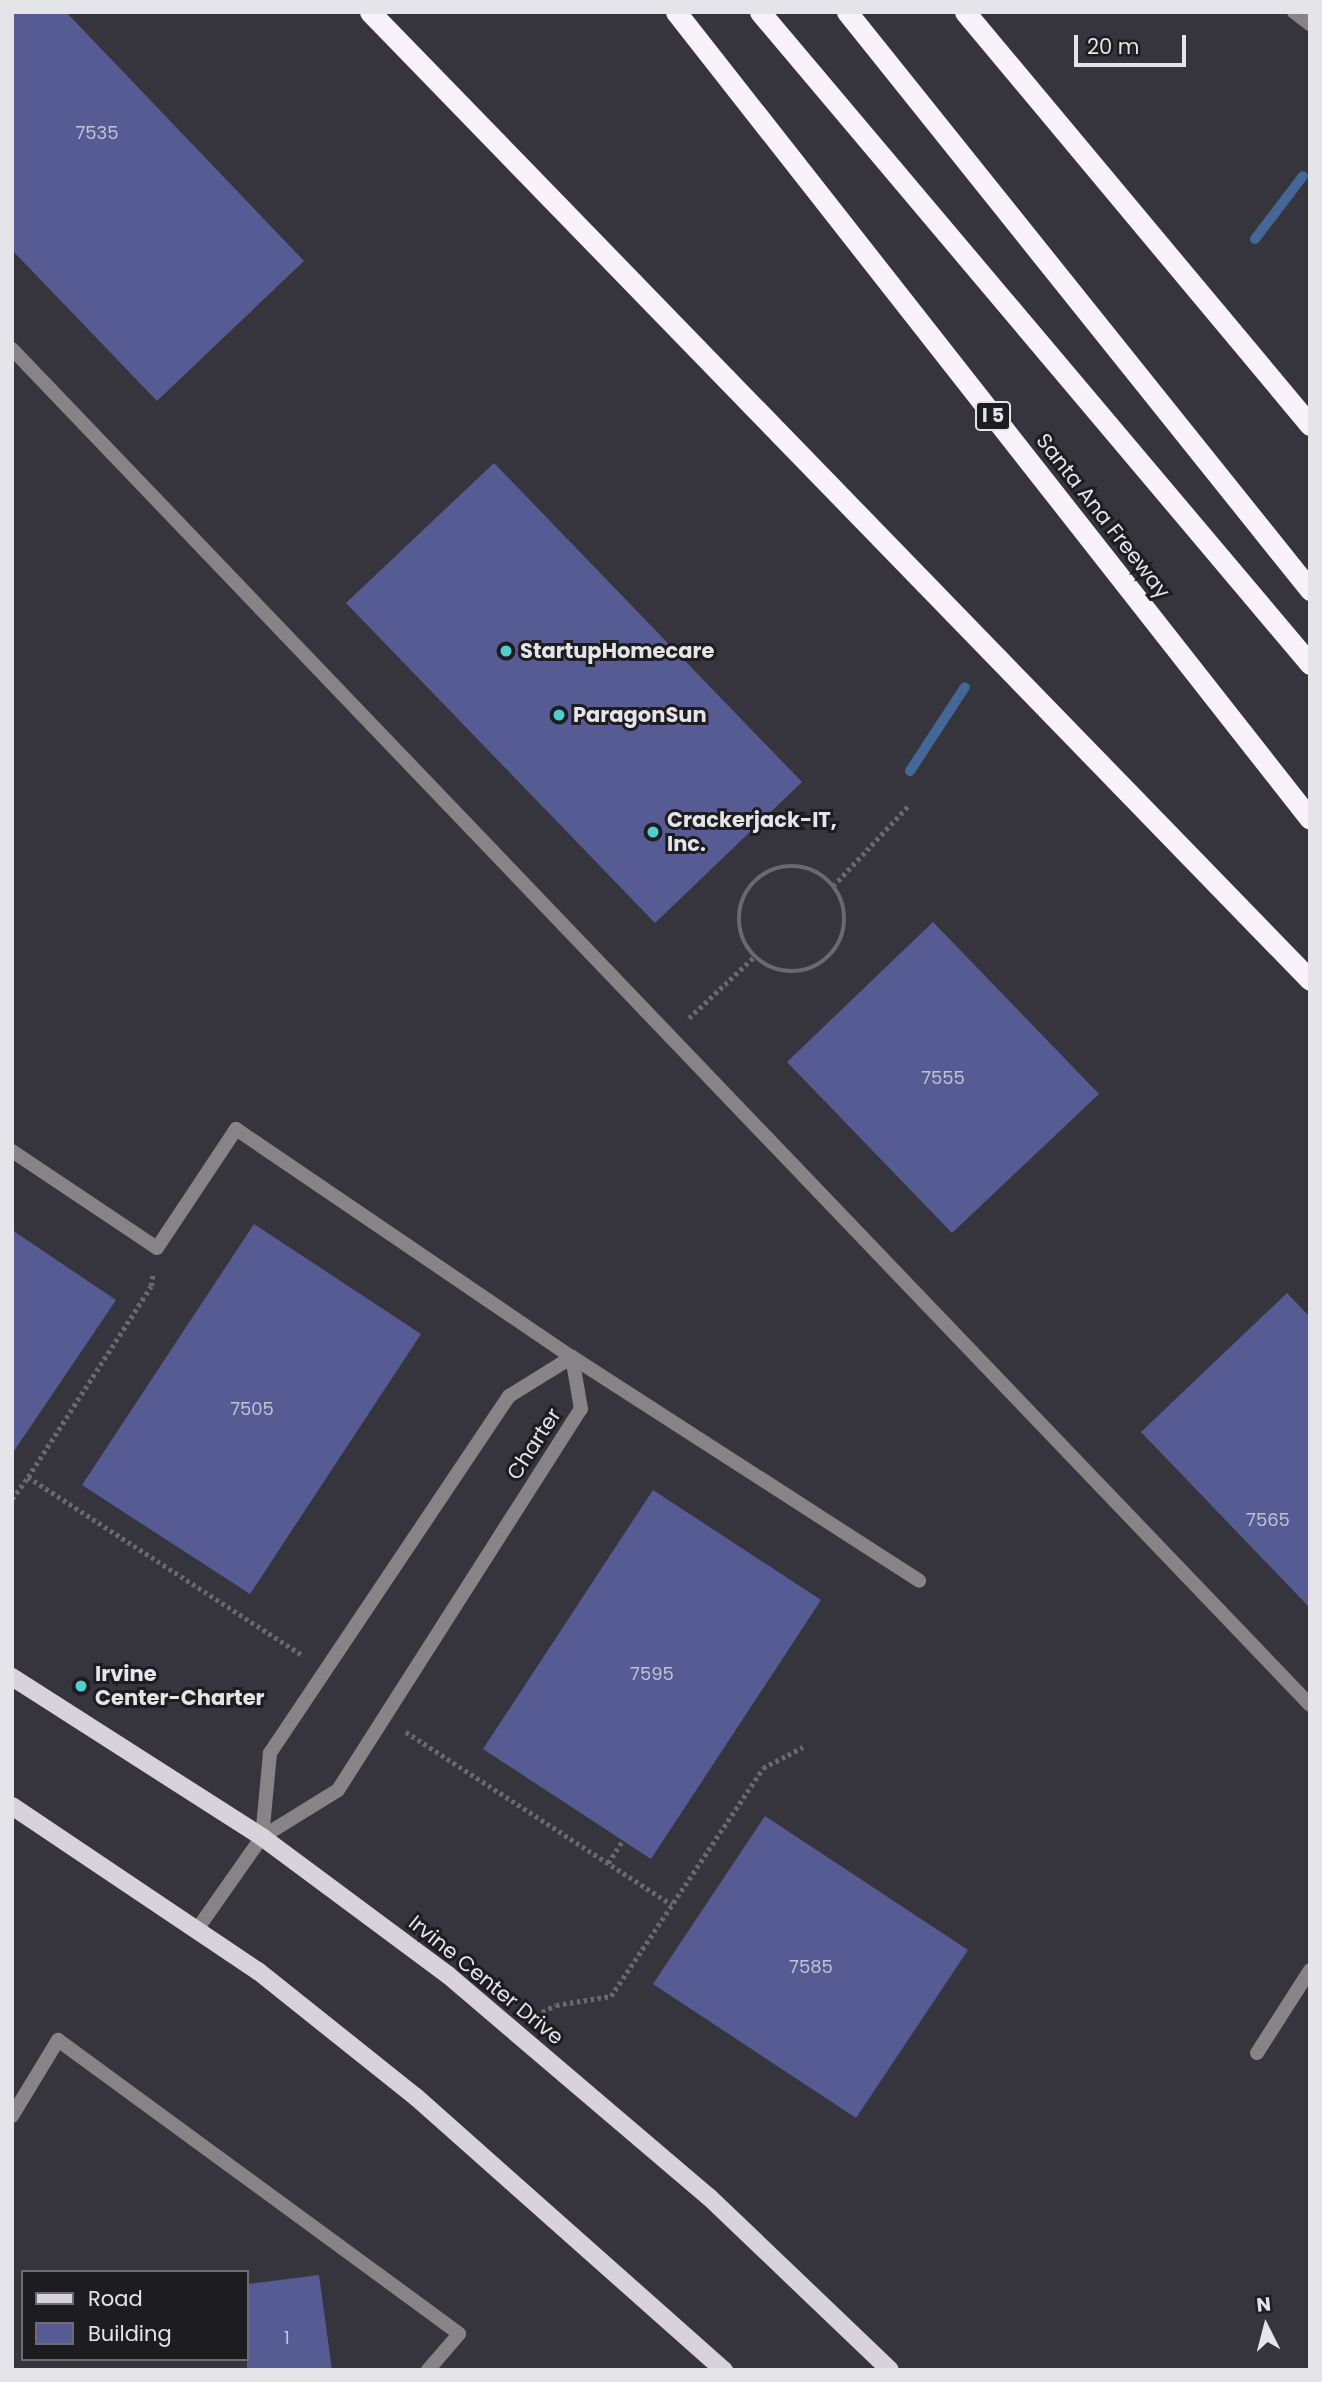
<!DOCTYPE html>
<html>
<head>
<meta charset="utf-8">
<style>
	body { margin:0 }
	#map { position:relative; width:1322px; height:2382px; overflow:hidden; background:#36343c; font-family:Poppins,sans-serif }
	div>[style] { position:absolute }
	[style*='--x'] { left:calc(var(--x)*1px); top:calc(var(--y)*1px); width:calc(var(--w)*1px); rotate:calc(var(--a)*1deg) }
	.stream>* { height:10px; margin:-5px; padding:0 5px; transform-origin:5px; border-radius:5px; background:#456798 }
	.building>* { inset:0; background:#565c93 }
	.path>* { height:4.5px; margin-top:-2.25px; transform-origin:0; background:repeating-linear-gradient(90deg,#6b6970 0 3.5px,transparent 0 7px) }
	.path>.ring { margin:-2.25px; padding:0; box-sizing:content-box; background:none; border:4.5px solid #6b6970; border-radius:50% }
	.lane>* { height:14px; margin:-7px; padding:0 7px; transform-origin:7px; border-radius:7px; background:#878488 }
	.street>* { height:14px; margin:-7px; padding:0 7px; transform-origin:7px; border-radius:7px; background:#878488 }
	.primary>* { height:18px; margin:-9px; padding:0 9px; transform-origin:9px; border-radius:9px; background:#d8d3da }
	.highway>* { height:21px; margin:-10.5px; padding:0 10.5px; transform-origin:10.5px; border-radius:10.5px; background:#f9f2fa }
	.dots>* { width:19px; height:19px; translate:-50% -50%; box-sizing:border-box; border:4px solid #1d1c20; border-radius:50% }
	span { translate:-50% -50%; white-space:nowrap; text-align:center; line-height:1.15; -webkit-text-stroke:6px #1d1c20; paint-order:stroke }
	.number-label { font-size:18px; color:#c1c2d4 }
	.number-label span { -webkit-text-stroke-width:0 }
	.shield-label span { padding:2px 5px; background:#1d1c20; border:2px solid; border-radius:5px; -webkit-text-stroke-width:0 }
	.shield-label { font-size:19px; color:#e5e4e9; font-weight:700 }
	.street-label { font-size:21px; color:#e5e4e9 }
	.poi-label { font-size:21px; color:#e5e4e9; font-weight:700 }
	.left { translate:0 -50%; text-align:left }
	.frame { position:absolute; inset:0; border:14px solid #e5e4e9; pointer-events:none }
	.legend { position:absolute; left:21px; top:2270px; width:228px; height:91px; box-sizing:border-box; background:#1d1c20; border:2px solid #6d6c70; margin:0; padding:9px 12px; list-style:none; font-size:21px; color:#e5e4e9 }
	.legend li { display:flex; align-items:center; gap:14px; height:35px }
	.legend b { width:35px; border:2px solid #6d6c70 }
	.north { position:absolute; left:1231px; top:2291px; width:70px; height:70px; -webkit-text-stroke:5px #1d1c20; paint-order:stroke; rotate:354deg; font-size:19px; font-weight:700; line-height:28px; text-align:center; color:#e5e4e9 }
	.north::after { content:''; display:block; margin:auto; width:24px; height:32px; background:#e5e4e9; clip-path:polygon(50% 0,100% 100%,50% 72%,0 100%) }
	.scale { position:absolute; left:1074px; top:35px; width:112px; height:32px; box-sizing:border-box; border:4px solid #e5e4e9; border-top:0; padding-left:9px; font-size:21px; line-height:24px; white-space:nowrap; color:#e5e4e9; -webkit-text-stroke:5px #1d1c20; paint-order:stroke }
</style>
</head>
<body>
<div id="map">
	<div class="stream">
		<div style="--x:1255;--y:239;--w:79;--a:-52.7"></div>
		<div style="--x:910;--y:771;--w:100;--a:-56.8"></div>
	</div>
	<div class="building">
		<div style="clip-path:polygon(12px 12px,66px 12px,304px 261px,157px 401px,12px 250px)"></div>
		<div style="clip-path:polygon(494px 463px,802px 782px,655px 923px,346px 603px)"></div>
		<div style="clip-path:polygon(933px 922px,1099px 1094px,952px 1233px,787px 1062px)"></div>
		<div style="clip-path:polygon(254px 1224px,421px 1334px,250px 1594px,82px 1485px)"></div>
		<div style="clip-path:polygon(12px 1230px,116px 1300px,12px 1454px)"></div>
		<div style="clip-path:polygon(1287px 1293px,1310px 1317px,1310px 1608px,1141px 1432px)"></div>
		<div style="clip-path:polygon(653px 1490px,821px 1600px,651px 1859px,483px 1749px)"></div>
		<div style="clip-path:polygon(765px 1816px,968px 1950px,856px 2118px,653px 1984px)"></div>
		<div style="clip-path:polygon(319px 2275px,332px 2370px,247px 2370px,247px 2284px)"></div>
	</div>
	<div class="path">
		<div class="ring" style="left:739px;top:866px;width:101.5px;height:101.5px"></div>
		<div style="--x:833;--y:886;--w:112;--a:-46.8"></div>
		<div style="--x:689;--y:1018;--w:89;--a:-43.2"></div>
		<div style="--x:28;--y:1477;--w:227;--a:-57.2"></div>
		<div style="--x:151;--y:1286;--w:13;--a:-81"></div>
		<div style="--x:12;--y:1499;--w:27;--a:-54"></div>
		<div style="--x:28;--y:1477;--w:329;--a:33"></div>
		<div style="--x:406;--y:1732;--w:317;--a:33"></div>
		<div style="--x:608;--y:1863;--w:27;--a:-57"></div>
		<div style="--x:536;--y:2015;--w:22;--a:-27"></div>
		<div style="--x:556;--y:2005;--w:56;--a:-9.3"></div>
		<div style="--x:611;--y:1996;--w:274;--a:-56.3"></div>
		<div style="--x:763;--y:1768;--w:45;--a:-27.7"></div>
	</div>
	<div class="lane">
		<div style="--x:1294;--y:12;--w:20;--a:37"></div>
		<div style="--x:12;--y:349;--w:1877;--a:46.25"></div>
		<div style="--x:12;--y:1151;--w:174;--a:33.8"></div>
		<div style="--x:157;--y:1248;--w:143;--a:-56.4"></div>
		<div style="--x:236;--y:1129;--w:406;--a:34.2"></div>
		<div style="--x:572;--y:1357;--w:413;--a:32.8"></div>
		<div style="--x:1257;--y:2053;--w:98;--a:-57.4"></div>
		<div style="--x:12;--y:2116;--w:89;--a:-58.8"></div>
		<div style="--x:58;--y:2040;--w:497;--a:36.2"></div>
		<div style="--x:459;--y:2334;--w:48;--a:130.7"></div>
	</div>
	<div class="street">
		<div style="--x:198;--y:1928;--w:111;--a:-54.9"></div>
		<div style="--x:262;--y:1837;--w:89;--a:-31.7"></div>
		<div style="--x:338;--y:1790;--w:452;--a:-57.5"></div>
		<div style="--x:581;--y:1409;--w:53;--a:-99.8"></div>
		<div style="--x:572;--y:1357;--w:74;--a:148.2"></div>
		<div style="--x:509;--y:1396;--w:430;--a:123.8"></div>
		<div style="--x:270;--y:1753;--w:84;--a:95.4"></div>
	</div>
	<div class="primary">
		<div style="--x:12;--y:1677;--w:297;--a:32.6"></div>
		<div style="--x:262;--y:1837;--w:232;--a:36.6"></div>
		<div style="--x:448;--y:1975;--w:343;--a:40.4"></div>
		<div style="--x:709;--y:2197;--w:250;--a:43.7"></div>
		<div style="--x:12;--y:1806;--w:296;--a:33.9"></div>
		<div style="--x:258;--y:1971;--w:202;--a:38.6"></div>
		<div style="--x:416;--y:2097;--w:412;--a:41.6"></div>
	</div>
	<div class="highway">
		<div style="--x:370;--y:12;--w:1349;--a:45.84"></div>
		<div style="--x:676;--y:12;--w:1026;--a:51.85"></div>
		<div style="--x:760;--y:12;--w:853;--a:49.85"></div>
		<div style="--x:847;--y:12;--w:741;--a:51.3"></div>
		<div style="--x:965;--y:12;--w:538;--a:50.13"></div>
	</div>
	<div class="dots">
		<div style="left:506px;top:651px;background:#52cdcd"></div>
		<div style="left:559px;top:715px;background:#52cdcd"></div>
		<div style="left:653px;top:832px;background:#52cdcd"></div>
		<div style="left:81px;top:1686px;background:#52cdcd"></div>
	</div>
	<div class="number-label">
		<span style="left:97px;top:133px">7535</span>
		<span style="left:943px;top:1078px">7555</span>
		<span style="left:252px;top:1409px">7505</span>
		<span style="left:1268px;top:1520px">7565</span>
		<span style="left:652px;top:1674px">7595</span>
		<span style="left:811px;top:1967px">7585</span>
		<span style="left:287px;top:2338px">1</span>
	</div>
	<div class="shield-label">
		<span style="left:993px;top:416px">I 5</span>
	</div>
	<div class="street-label">
		<span style="left:1103px;top:516px;rotate:52deg">Santa Ana Freeway</span>
		<span style="left:534px;top:1444px;rotate:-57deg">Charter</span>
		<span style="left:486px;top:1980px;rotate:39deg">Irvine Center Drive</span>
	</div>
	<div class="poi-label">
		<span class="left" style="left:520px;top:651px">StartupHomecare</span>
		<span class="left" style="left:573px;top:715px">ParagonSun</span>
		<span class="left" style="left:667px;top:832px">Crackerjack-IT,<br>Inc.</span>
		<span class="left" style="left:95px;top:1686px">Irvine<br>Center-Charter</span>
	</div>
	<div class="frame"></div>
	<ul class="legend">
	<li><b style="height:9px;background:#d8d3da"></b>Road</li>
	<li><b style="height:19px;background:#565c93"></b>Building</li>
	</ul>
	<div class="north">N</div>
	<div class="scale">20 m</div>
</div>
</body>
</html>
